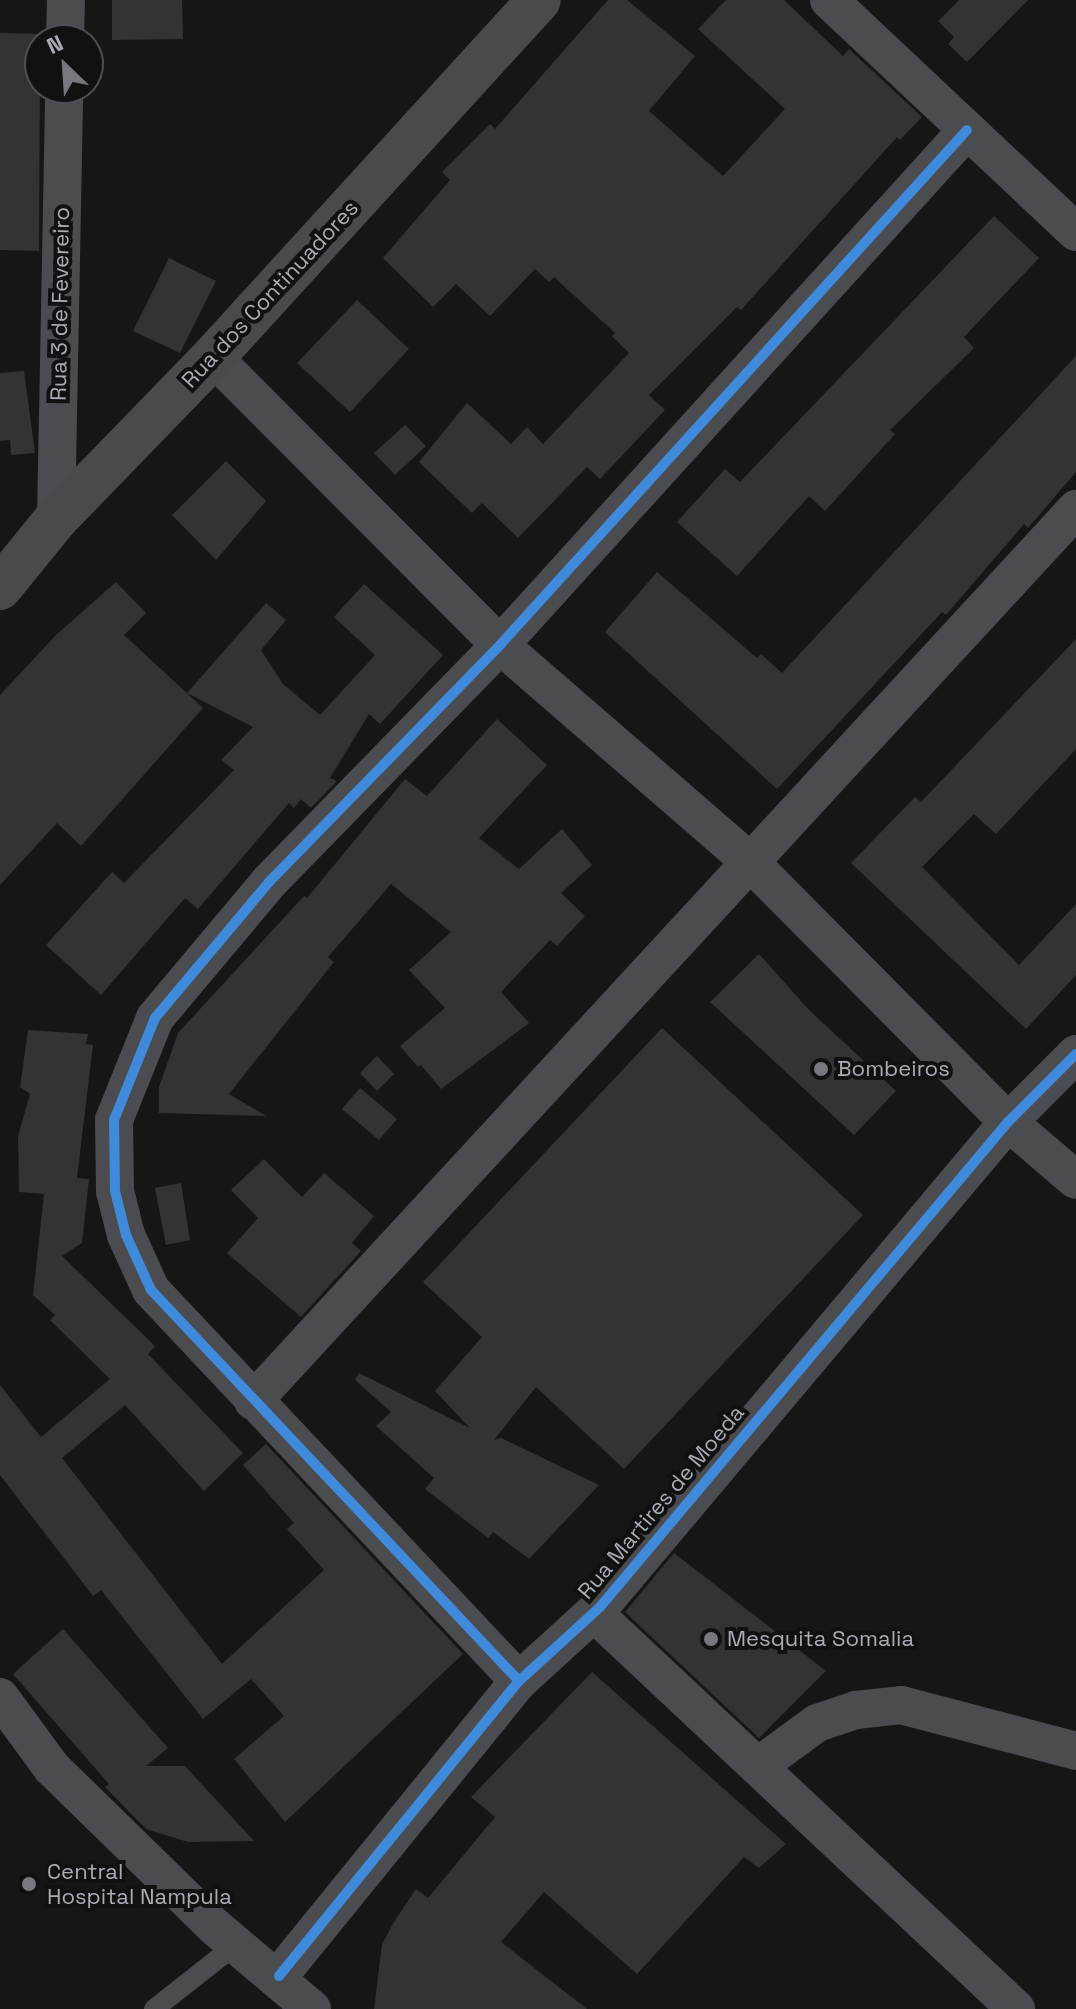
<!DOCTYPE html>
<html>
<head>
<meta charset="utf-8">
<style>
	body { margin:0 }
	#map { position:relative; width:1076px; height:2009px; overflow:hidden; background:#161617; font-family:"Space Grotesk",sans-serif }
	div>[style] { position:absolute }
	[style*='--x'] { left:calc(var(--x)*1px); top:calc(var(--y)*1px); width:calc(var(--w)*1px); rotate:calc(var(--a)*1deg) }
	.building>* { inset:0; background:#323334 }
	.lane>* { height:20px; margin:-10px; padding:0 10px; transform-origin:10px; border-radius:10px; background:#4b4c4f }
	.street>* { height:38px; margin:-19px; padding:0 19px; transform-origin:19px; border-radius:19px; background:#4b4c4f }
	.secondary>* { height:44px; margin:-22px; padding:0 22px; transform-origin:22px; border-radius:22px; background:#4a4a4d }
	.cycleway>* { height:10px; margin:-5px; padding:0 5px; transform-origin:5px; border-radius:5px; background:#408adc }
	.dots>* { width:22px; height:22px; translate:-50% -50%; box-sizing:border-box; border:4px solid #111112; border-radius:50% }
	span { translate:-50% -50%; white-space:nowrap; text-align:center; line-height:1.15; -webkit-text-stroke:8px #111112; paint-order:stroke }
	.street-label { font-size:22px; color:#a9adb6 }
	.poi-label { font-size:22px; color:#a9adb6 }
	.left { translate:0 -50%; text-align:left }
	.north { position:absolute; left:24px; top:24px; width:80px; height:80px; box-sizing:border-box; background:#111112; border:2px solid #4e4f54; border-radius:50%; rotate:335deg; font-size:22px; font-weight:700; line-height:32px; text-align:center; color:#a9adb6 }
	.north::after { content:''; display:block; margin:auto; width:28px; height:36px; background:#76787e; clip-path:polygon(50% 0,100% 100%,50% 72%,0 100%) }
</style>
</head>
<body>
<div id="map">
	<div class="building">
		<div style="clip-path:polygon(112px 0,182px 0,183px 39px,112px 40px)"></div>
		<div style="clip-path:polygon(608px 0,627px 0,695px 56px,649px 111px,723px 176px,785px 109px,698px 29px,726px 0,784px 0,843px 56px,849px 49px,922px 117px,900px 140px,897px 137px,741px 310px,737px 307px,649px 395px,665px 410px,600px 479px,587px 467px,518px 538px,482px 503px,472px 513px,419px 462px,467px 403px,511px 444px,527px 427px,543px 444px,629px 353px,612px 336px,615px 333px,554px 277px,549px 282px,535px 269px,490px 316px,456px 284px,433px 307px,383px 258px,450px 180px,442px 172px,490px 124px,495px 129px)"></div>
		<div style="clip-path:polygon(959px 0,1028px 0,967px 62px,948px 44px,954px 37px,938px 21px)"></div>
		<div style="clip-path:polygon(0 33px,40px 34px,39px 251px,0 250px)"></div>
		<div style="clip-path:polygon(994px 216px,1039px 258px,964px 337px,974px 348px,890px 430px,895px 434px,825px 511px,809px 496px,737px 576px,677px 522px,725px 469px,740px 482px)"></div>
		<div style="clip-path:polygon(169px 258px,216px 281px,180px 353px,133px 331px)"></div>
		<div style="clip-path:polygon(357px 300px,409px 349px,350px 412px,297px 363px)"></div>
		<div style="clip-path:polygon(1076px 356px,1076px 472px,1028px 528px,1024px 524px,946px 615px,942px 612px,777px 789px,605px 632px,657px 572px,757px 658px,761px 654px,782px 673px)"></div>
		<div style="clip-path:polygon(24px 371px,35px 453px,11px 455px,10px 440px,0 441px,0 373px)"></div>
		<div style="clip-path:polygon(405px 425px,426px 446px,395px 475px,374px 453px)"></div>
		<div style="clip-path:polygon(226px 461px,266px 501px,216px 560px,172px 515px)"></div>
		<div style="clip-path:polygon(116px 582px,146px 613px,124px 635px,203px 708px,81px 846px,57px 823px,0 885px,0 695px,56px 635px)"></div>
		<div style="clip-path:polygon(364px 584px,443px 655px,380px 724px,369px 714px,330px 778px,337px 781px,311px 808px,301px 799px,294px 808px,289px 803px,198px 909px,185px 898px,101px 995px,46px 945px,112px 872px,124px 883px,234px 770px,221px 760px,253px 727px,187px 693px,266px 603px,286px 620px,261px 650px,283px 684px,320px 715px,375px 655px,334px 617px)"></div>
		<div style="clip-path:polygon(1076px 639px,1076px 749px,996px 834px,974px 814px,922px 867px,1019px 965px,1076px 904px,1076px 975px,1026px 1029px,851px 863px,915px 797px,921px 802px)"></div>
		<div style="clip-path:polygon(497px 719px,547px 765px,479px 838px,519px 869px,562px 829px,592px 865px,561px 893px,585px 916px,557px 946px,550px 940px,501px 992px,529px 1023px,441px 1089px,421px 1065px,418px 1067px,400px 1046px,445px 1008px,409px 970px,451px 932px,391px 884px,328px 957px,334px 962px,229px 1094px,266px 1116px,159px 1113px,159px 1087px,178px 1033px,304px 896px,307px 898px,405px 779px,427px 796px)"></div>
		<div style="clip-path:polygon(759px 954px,808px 1009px,896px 1091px,854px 1135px,710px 1002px)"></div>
		<div style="clip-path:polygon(662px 1028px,863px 1215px,624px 1469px,536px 1387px,494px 1440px,501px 1438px,599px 1485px,529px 1559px,493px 1532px,488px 1538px,425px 1489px,434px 1478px,376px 1426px,391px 1412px,355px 1380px,359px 1373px,470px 1428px,435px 1391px,482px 1337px,423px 1282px)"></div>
		<div style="clip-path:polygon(28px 1030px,88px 1034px,86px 1044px,93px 1045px,77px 1178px,89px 1179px,82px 1243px,62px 1256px,155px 1346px,148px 1354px,243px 1453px,204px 1491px,125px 1405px,62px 1458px,222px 1664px,324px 1570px,287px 1529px,294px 1523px,243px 1465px,266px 1444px,463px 1654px,285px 1822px,234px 1759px,284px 1716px,251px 1679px,203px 1719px,101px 1590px,93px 1596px,0 1475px,0 1385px,41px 1437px,110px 1379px,50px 1320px,55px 1315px,33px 1295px,44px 1194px,19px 1192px,18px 1136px,30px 1094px,20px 1087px)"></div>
		<div style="clip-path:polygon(377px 1056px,394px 1074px,377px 1091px,360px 1073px)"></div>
		<div style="clip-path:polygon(360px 1088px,397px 1119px,379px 1140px,342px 1109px)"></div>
		<div style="clip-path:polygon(264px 1159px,302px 1197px,324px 1173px,374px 1216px,352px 1243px,361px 1251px,301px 1317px,227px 1253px,258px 1218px,231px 1190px)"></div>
		<div style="clip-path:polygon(181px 1183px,190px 1240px,166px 1245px,155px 1188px)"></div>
		<div style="clip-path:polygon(674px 1553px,826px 1671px,759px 1738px,625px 1612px)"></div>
		<div style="clip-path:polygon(63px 1629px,168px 1748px,146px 1766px,185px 1766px,254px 1841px,188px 1842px,146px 1829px,105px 1787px,109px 1784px,13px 1674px)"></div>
		<div style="clip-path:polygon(592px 1672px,786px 1844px,759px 1868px,744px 1857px,637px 1974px,544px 1892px,501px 1942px,587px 2009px,374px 2009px,382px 1944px,394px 1922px,416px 1889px,428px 1898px,495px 1817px,471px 1797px)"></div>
	</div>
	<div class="lane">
		<div style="--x:154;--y:2009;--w:105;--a:-38.1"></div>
	</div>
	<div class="street">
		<div style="--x:829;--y:0;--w:339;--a:43.2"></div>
		<div style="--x:65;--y:40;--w:40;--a:-88.6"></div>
		<div style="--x:213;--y:357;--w:407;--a:45.1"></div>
		<div style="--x:500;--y:645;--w:330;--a:40.9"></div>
		<div style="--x:749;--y:861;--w:368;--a:45.2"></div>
		<div style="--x:1008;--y:1122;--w:89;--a:40.5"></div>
		<div style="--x:56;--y:519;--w:431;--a:-88.9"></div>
		<div style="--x:253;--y:1401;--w:1214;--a:-47.3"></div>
		<div style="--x:594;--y:1613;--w:579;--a:43.18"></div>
		<div style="--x:519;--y:1681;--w:537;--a:-133.26"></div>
		<div style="--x:151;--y:1290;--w:60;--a:-114.4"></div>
		<div style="--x:126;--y:1235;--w:45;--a:-104"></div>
		<div style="--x:115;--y:1191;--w:71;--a:-90.8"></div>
		<div style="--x:114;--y:1120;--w:110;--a:-68.1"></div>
		<div style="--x:155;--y:1018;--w:177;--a:-50"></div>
		<div style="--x:269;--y:882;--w:331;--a:-45.7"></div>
		<div style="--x:500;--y:645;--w:695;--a:-47.8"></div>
		<div style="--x:0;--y:1697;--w:88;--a:53.8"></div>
		<div style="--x:52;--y:1768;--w:228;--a:44.3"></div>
		<div style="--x:215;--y:1927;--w:127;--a:40.2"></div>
		<div style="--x:761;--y:1764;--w:69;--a:-36.2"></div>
		<div style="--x:817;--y:1723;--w:41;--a:-18.4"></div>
		<div style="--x:856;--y:1710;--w:45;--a:-6.3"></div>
		<div style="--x:901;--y:1705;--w:181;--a:14.7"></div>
		<div style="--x:279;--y:1976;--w:380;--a:-50.9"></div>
		<div style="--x:519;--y:1681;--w:110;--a:-42.4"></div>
		<div style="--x:600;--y:1607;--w:634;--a:-49.93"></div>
		<div style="--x:1008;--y:1122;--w:96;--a:-45"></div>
	</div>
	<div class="secondary">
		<div style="--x:0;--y:588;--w:89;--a:-50.9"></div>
		<div style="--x:56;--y:519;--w:226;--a:-45.9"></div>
		<div style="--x:213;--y:357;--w:483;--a:-47.6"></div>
	</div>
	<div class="cycleway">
		<div style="--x:519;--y:1681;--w:537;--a:-133.26"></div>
		<div style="--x:151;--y:1290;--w:60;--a:-114.4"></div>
		<div style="--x:126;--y:1235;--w:45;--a:-104"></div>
		<div style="--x:115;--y:1191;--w:71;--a:-90.8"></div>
		<div style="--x:114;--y:1120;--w:110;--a:-68.1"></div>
		<div style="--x:155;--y:1018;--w:177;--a:-50"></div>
		<div style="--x:269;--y:882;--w:331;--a:-45.7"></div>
		<div style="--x:500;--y:645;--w:695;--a:-47.8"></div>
		<div style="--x:279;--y:1976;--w:380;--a:-50.9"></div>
		<div style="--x:519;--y:1681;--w:110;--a:-42.4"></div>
		<div style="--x:600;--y:1607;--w:634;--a:-49.93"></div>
		<div style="--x:1008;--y:1122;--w:96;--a:-45"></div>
	</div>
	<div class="dots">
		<div style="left:821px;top:1069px;background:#76787e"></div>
		<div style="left:711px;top:1639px;background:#76787e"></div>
		<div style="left:29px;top:1884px;background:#76787e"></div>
	</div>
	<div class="street-label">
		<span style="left:270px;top:294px;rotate:-47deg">Rua dos Continuadores</span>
		<span style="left:60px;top:304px;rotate:-89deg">Rua 3 de Fevereiro</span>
		<span style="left:661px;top:1502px;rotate:-50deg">Rua Martires de Moeda</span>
	</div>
	<div class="poi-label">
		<span class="left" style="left:837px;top:1069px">Bombeiros</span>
		<span class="left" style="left:727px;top:1639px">Mesquita Somalia</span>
		<span class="left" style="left:47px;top:1884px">Central<br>Hospital Nampula</span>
	</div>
	<div class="north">N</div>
</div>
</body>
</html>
